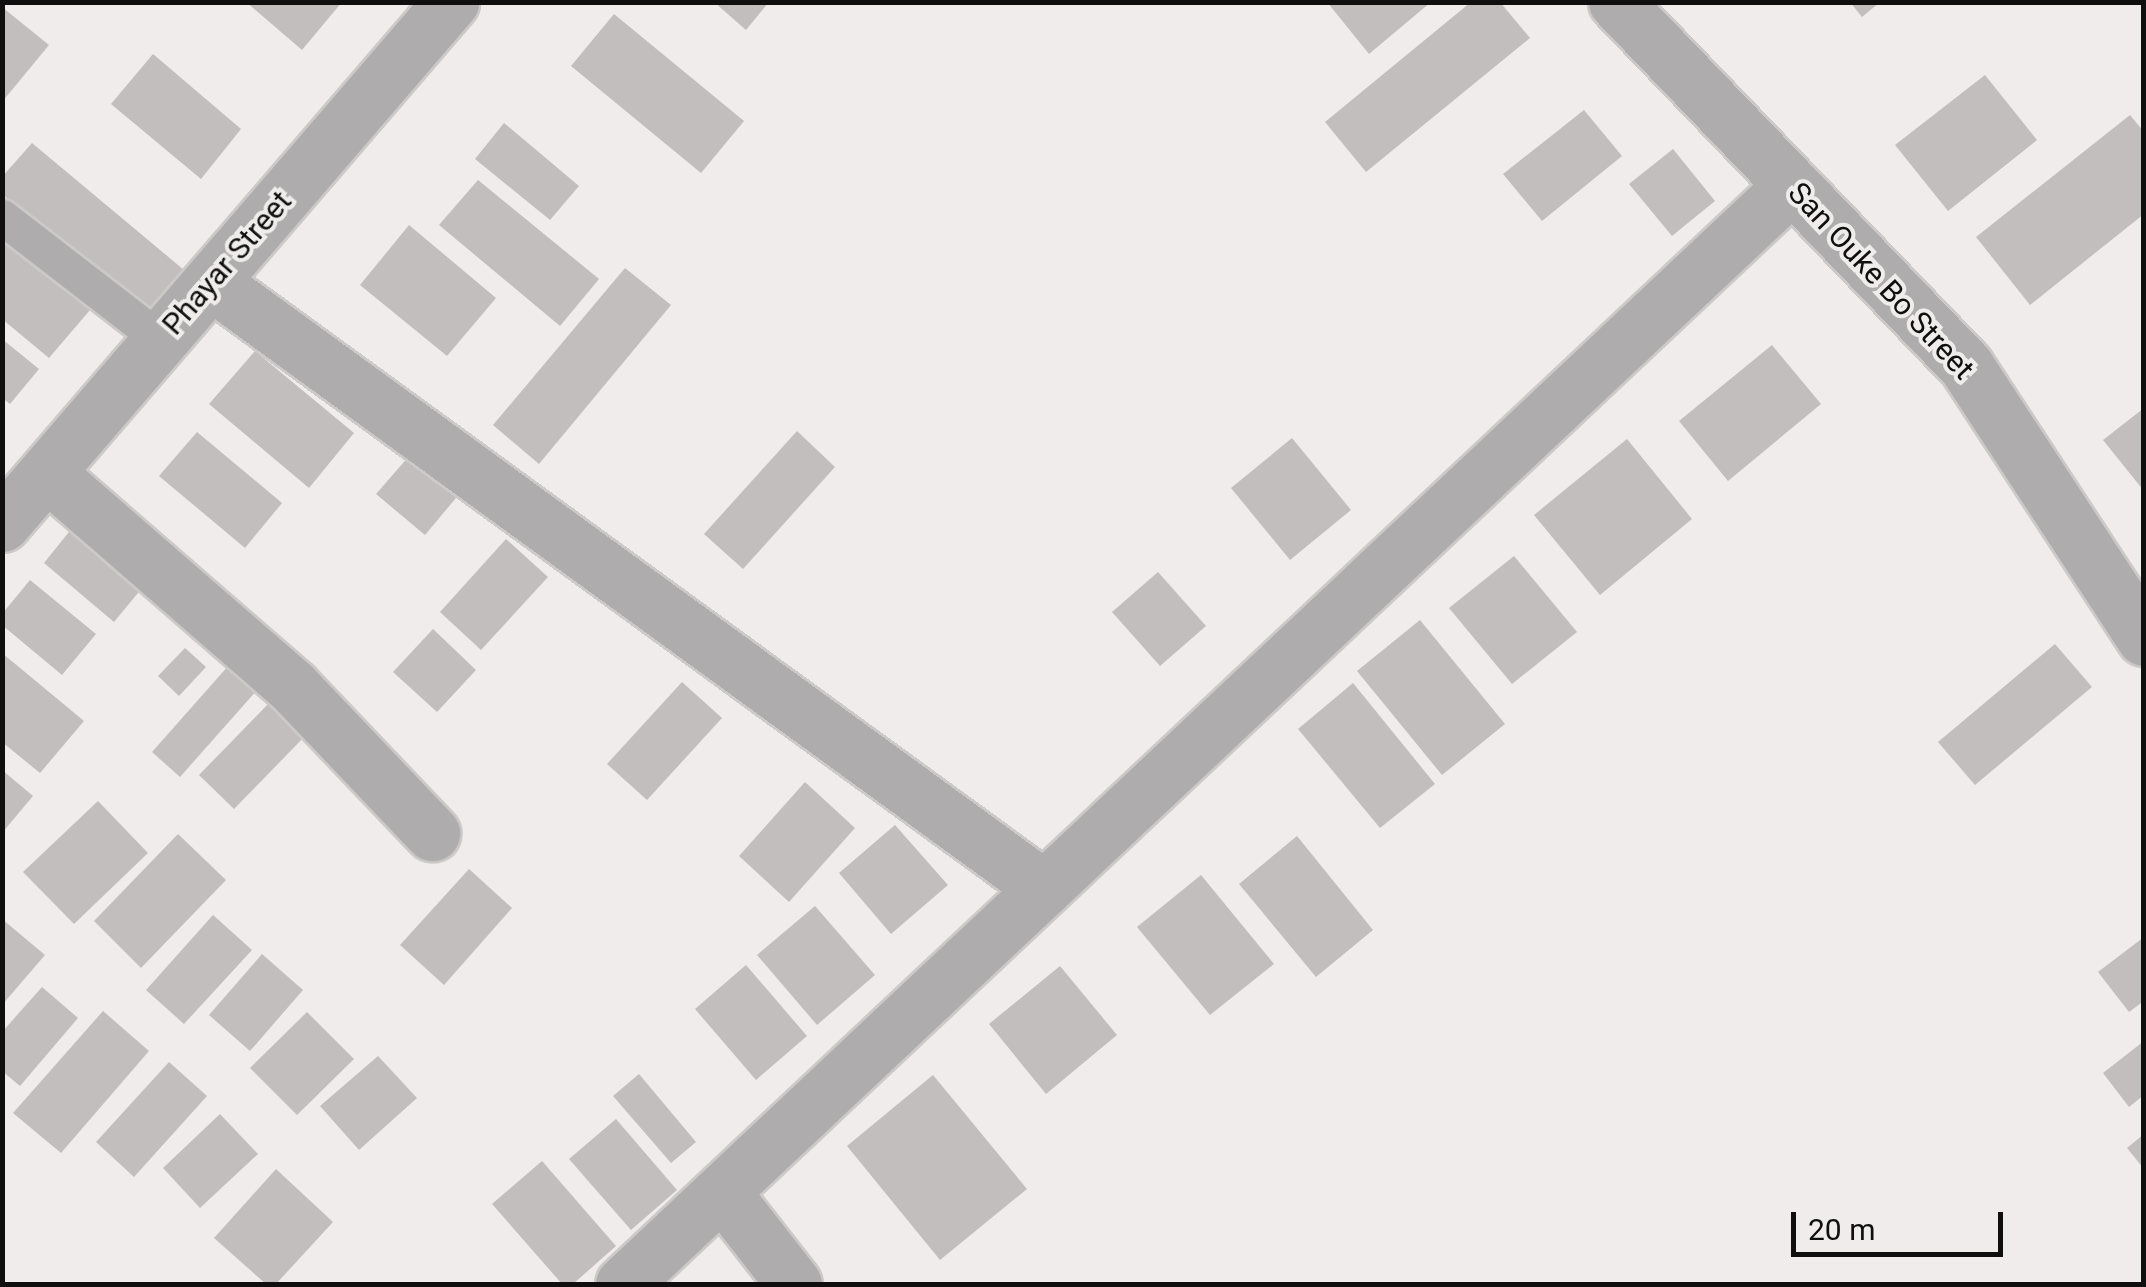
<!DOCTYPE html>
<html>
<head>
<meta charset="utf-8">
<style>
	body { margin:0 }
	#map { position:relative; width:2146px; height:1287px; overflow:hidden; background:#f0eceb; font-family:Roboto,sans-serif }
	div>[style] { position:absolute }
	[style*='--x'] { left:calc(var(--x)*1px); top:calc(var(--y)*1px); width:calc(var(--w)*1px); rotate:calc(var(--a)*1deg) }
	.building>* { inset:0; background:#c2bebe }
	.roads { filter:drop-shadow(2px 0 #ccc9c8) drop-shadow(-2px 0 #ccc9c8) drop-shadow(0 2px #ccc9c8) drop-shadow(0 -2px #ccc9c8) }
	.service>* { height:35px; margin:-17.5px; padding:0 17.5px; transform-origin:17.5px; border-radius:17.5px; background:#aeacac }
	.minor>* { height:55px; margin:-27.5px; padding:0 27.5px; transform-origin:27.5px; border-radius:27.5px; background:#aeacac }
	.tertiary>* { height:55px; margin:-27.5px; padding:0 27.5px; transform-origin:27.5px; border-radius:27.5px; background:#aeacac }
	span { translate:-50% -50%; white-space:nowrap; text-align:center; line-height:1.15; -webkit-text-stroke:8px #f0eceb; paint-order:stroke }
	.street-label { font-size:30px; color:#100f0f }
	.frame { position:absolute; inset:0; border:5px solid #100f0f; pointer-events:none }
	.scale { position:absolute; left:1791px; top:1212px; width:212px; height:45px; box-sizing:border-box; border:5px solid #100f0f; border-top:0; padding-left:12px; font-size:30px; line-height:35px; white-space:nowrap; color:#100f0f; -webkit-text-stroke:8px #f0eceb; paint-order:stroke }
</style>
</head>
<body>
<div id="map">
	<div class="building">
		<div style="clip-path:polygon(246px 2px,342px 2px,302px 50px)"></div>
		<div style="clip-path:polygon(714px 2px,769px 2px,746px 30px)"></div>
		<div style="clip-path:polygon(1327px 2px,1431px 2px,1369px 54px)"></div>
		<div style="clip-path:polygon(1471px 2px,1500px 2px,1530px 38px,1366px 172px,1325px 122px)"></div>
		<div style="clip-path:polygon(1850px 2px,1880px 2px,1862px 17px)"></div>
		<div style="clip-path:polygon(2px 7px,49px 45px,2px 102px)"></div>
		<div style="clip-path:polygon(614px 14px,744px 121px,701px 173px,571px 66px)"></div>
		<div style="clip-path:polygon(153px 54px,241px 129px,201px 179px,111px 104px)"></div>
		<div style="clip-path:polygon(1985px 75px,2037px 140px,1948px 211px,1895px 145px)"></div>
		<div style="clip-path:polygon(1584px 110px,1622px 156px,1542px 221px,1503px 174px)"></div>
		<div style="clip-path:polygon(2130px 115px,2144px 132px,2144px 214px,2030px 305px,1976px 237px)"></div>
		<div style="clip-path:polygon(504px 123px,579px 186px,550px 220px,475px 159px)"></div>
		<div style="clip-path:polygon(32px 143px,184px 270px,147px 315px,2px 194px,2px 177px)"></div>
		<div style="clip-path:polygon(1673px 149px,1715px 201px,1672px 236px,1629px 184px)"></div>
		<div style="clip-path:polygon(478px 180px,599px 279px,560px 326px,439px 225px)"></div>
		<div style="clip-path:polygon(409px 225px,496px 298px,447px 356px,360px 285px)"></div>
		<div style="clip-path:polygon(2px 226px,96px 303px,49px 358px,2px 319px)"></div>
		<div style="clip-path:polygon(625px 268px,671px 305px,539px 464px,493px 425px)"></div>
		<div style="clip-path:polygon(2px 339px,39px 369px,10px 404px,2px 398px)"></div>
		<div style="clip-path:polygon(1772px 345px,1821px 404px,1728px 481px,1679px 421px)"></div>
		<div style="clip-path:polygon(255px 351px,354px 433px,309px 488px,209px 404px)"></div>
		<div style="clip-path:polygon(2144px 408px,2144px 491px,2103px 440px)"></div>
		<div style="clip-path:polygon(797px 431px,835px 467px,743px 569px,704px 534px)"></div>
		<div style="clip-path:polygon(197px 432px,282px 503px,245px 548px,159px 476px)"></div>
		<div style="clip-path:polygon(1292px 438px,1351px 510px,1290px 560px,1231px 488px)"></div>
		<div style="clip-path:polygon(1627px 439px,1692px 519px,1600px 595px,1534px 515px)"></div>
		<div style="clip-path:polygon(417px 447px,466px 486px,425px 535px,376px 494px)"></div>
		<div style="clip-path:polygon(81px 517px,152px 576px,114px 622px,44px 563px)"></div>
		<div style="clip-path:polygon(506px 539px,548px 577px,481px 650px,440px 612px)"></div>
		<div style="clip-path:polygon(1514px 556px,1577px 632px,1512px 684px,1449px 608px)"></div>
		<div style="clip-path:polygon(1158px 572px,1206px 626px,1160px 666px,1112px 612px)"></div>
		<div style="clip-path:polygon(30px 580px,96px 634px,62px 675px,2px 625px,2px 614px)"></div>
		<div style="clip-path:polygon(1420px 620px,1505px 724px,1442px 775px,1357px 671px)"></div>
		<div style="clip-path:polygon(433px 629px,476px 670px,437px 712px,393px 672px)"></div>
		<div style="clip-path:polygon(2055px 644px,2092px 687px,1975px 785px,1938px 742px)"></div>
		<div style="clip-path:polygon(185px 648px,206px 667px,179px 696px,158px 676px)"></div>
		<div style="clip-path:polygon(2px 653px,84px 721px,40px 773px,2px 742px)"></div>
		<div style="clip-path:polygon(237px 656px,265px 681px,180px 777px,152px 752px)"></div>
		<div style="clip-path:polygon(682px 682px,722px 718px,647px 800px,607px 764px)"></div>
		<div style="clip-path:polygon(1353px 683px,1435px 784px,1380px 828px,1298px 729px)"></div>
		<div style="clip-path:polygon(275px 697px,310px 731px,234px 809px,199px 775px)"></div>
		<div style="clip-path:polygon(2px 770px,33px 796px,2px 833px)"></div>
		<div style="clip-path:polygon(805px 782px,855px 828px,789px 902px,739px 856px)"></div>
		<div style="clip-path:polygon(98px 801px,148px 853px,74px 924px,23px 872px)"></div>
		<div style="clip-path:polygon(895px 825px,948px 885px,891px 934px,839px 873px)"></div>
		<div style="clip-path:polygon(178px 834px,226px 880px,141px 968px,94px 921px)"></div>
		<div style="clip-path:polygon(1297px 836px,1373px 930px,1316px 977px,1239px 884px)"></div>
		<div style="clip-path:polygon(469px 869px,512px 908px,444px 985px,400px 945px)"></div>
		<div style="clip-path:polygon(1201px 875px,1274px 964px,1210px 1015px,1137px 927px)"></div>
		<div style="clip-path:polygon(815px 906px,875px 975px,817px 1025px,757px 955px)"></div>
		<div style="clip-path:polygon(213px 915px,252px 950px,184px 1024px,146px 990px)"></div>
		<div style="clip-path:polygon(2px 919px,45px 955px,2px 1005px)"></div>
		<div style="clip-path:polygon(2144px 937px,2144px 1001px,2129px 1012px,2098px 972px)"></div>
		<div style="clip-path:polygon(262px 954px,303px 990px,250px 1051px,209px 1015px)"></div>
		<div style="clip-path:polygon(746px 965px,807px 1036px,756px 1080px,695px 1009px)"></div>
		<div style="clip-path:polygon(1060px 966px,1117px 1035px,1046px 1094px,989px 1024px)"></div>
		<div style="clip-path:polygon(42px 987px,78px 1018px,20px 1086px,2px 1071px,2px 1032px)"></div>
		<div style="clip-path:polygon(103px 1011px,149px 1051px,61px 1153px,13px 1113px)"></div>
		<div style="clip-path:polygon(307px 1012px,354px 1059px,297px 1115px,250px 1068px)"></div>
		<div style="clip-path:polygon(2144px 1041px,2144px 1095px,2129px 1107px,2103px 1073px)"></div>
		<div style="clip-path:polygon(378px 1056px,417px 1098px,359px 1150px,320px 1106px)"></div>
		<div style="clip-path:polygon(169px 1062px,207px 1096px,134px 1177px,96px 1142px)"></div>
		<div style="clip-path:polygon(639px 1074px,696px 1142px,671px 1163px,613px 1096px)"></div>
		<div style="clip-path:polygon(933px 1075px,1027px 1189px,940px 1260px,847px 1146px)"></div>
		<div style="clip-path:polygon(220px 1114px,258px 1154px,200px 1208px,163px 1168px)"></div>
		<div style="clip-path:polygon(616px 1119px,677px 1190px,631px 1230px,569px 1159px)"></div>
		<div style="clip-path:polygon(2144px 1134px,2144px 1169px,2127px 1148px)"></div>
		<div style="clip-path:polygon(542px 1161px,616px 1246px,573px 1284px,562px 1284px,492px 1204px)"></div>
		<div style="clip-path:polygon(276px 1169px,333px 1222px,276px 1284px,266px 1284px,214px 1238px)"></div>
	</div>
	<div class="roads">
		<div class="service">
			<div style="--x:2;--y:217;--w:201;--a:37.7"></div>
		</div>
		<div class="minor">
			<div style="--x:211;--y:282;--w:1030;--a:36.04"></div>
			<div style="--x:47;--y:473;--w:326;--a:41"></div>
			<div style="--x:293;--y:687;--w:202;--a:46.4"></div>
			<div style="--x:2;--y:524;--w:689;--a:-49.3"></div>
			<div style="--x:723;--y:1193;--w:115;--a:52"></div>
			<div style="--x:623;--y:1284;--w:1604;--a:-43.23"></div>
		</div>
		<div class="tertiary">
			<div style="--x:1616;--y:2;--w:505;--a:46.12"></div>
			<div style="--x:1966;--y:366;--w:325;--a:56.8"></div>
		</div>
	</div>
	<div class="street-label">
		<span style="left:227px;top:263px;rotate:-49deg">Phayar Street</span>
		<span style="left:1881px;top:281px;rotate:47deg">San Ouke Bo Street</span>
	</div>
	<div class="frame"></div>
	<div class="scale">20 m</div>
</div>
</body>
</html>
